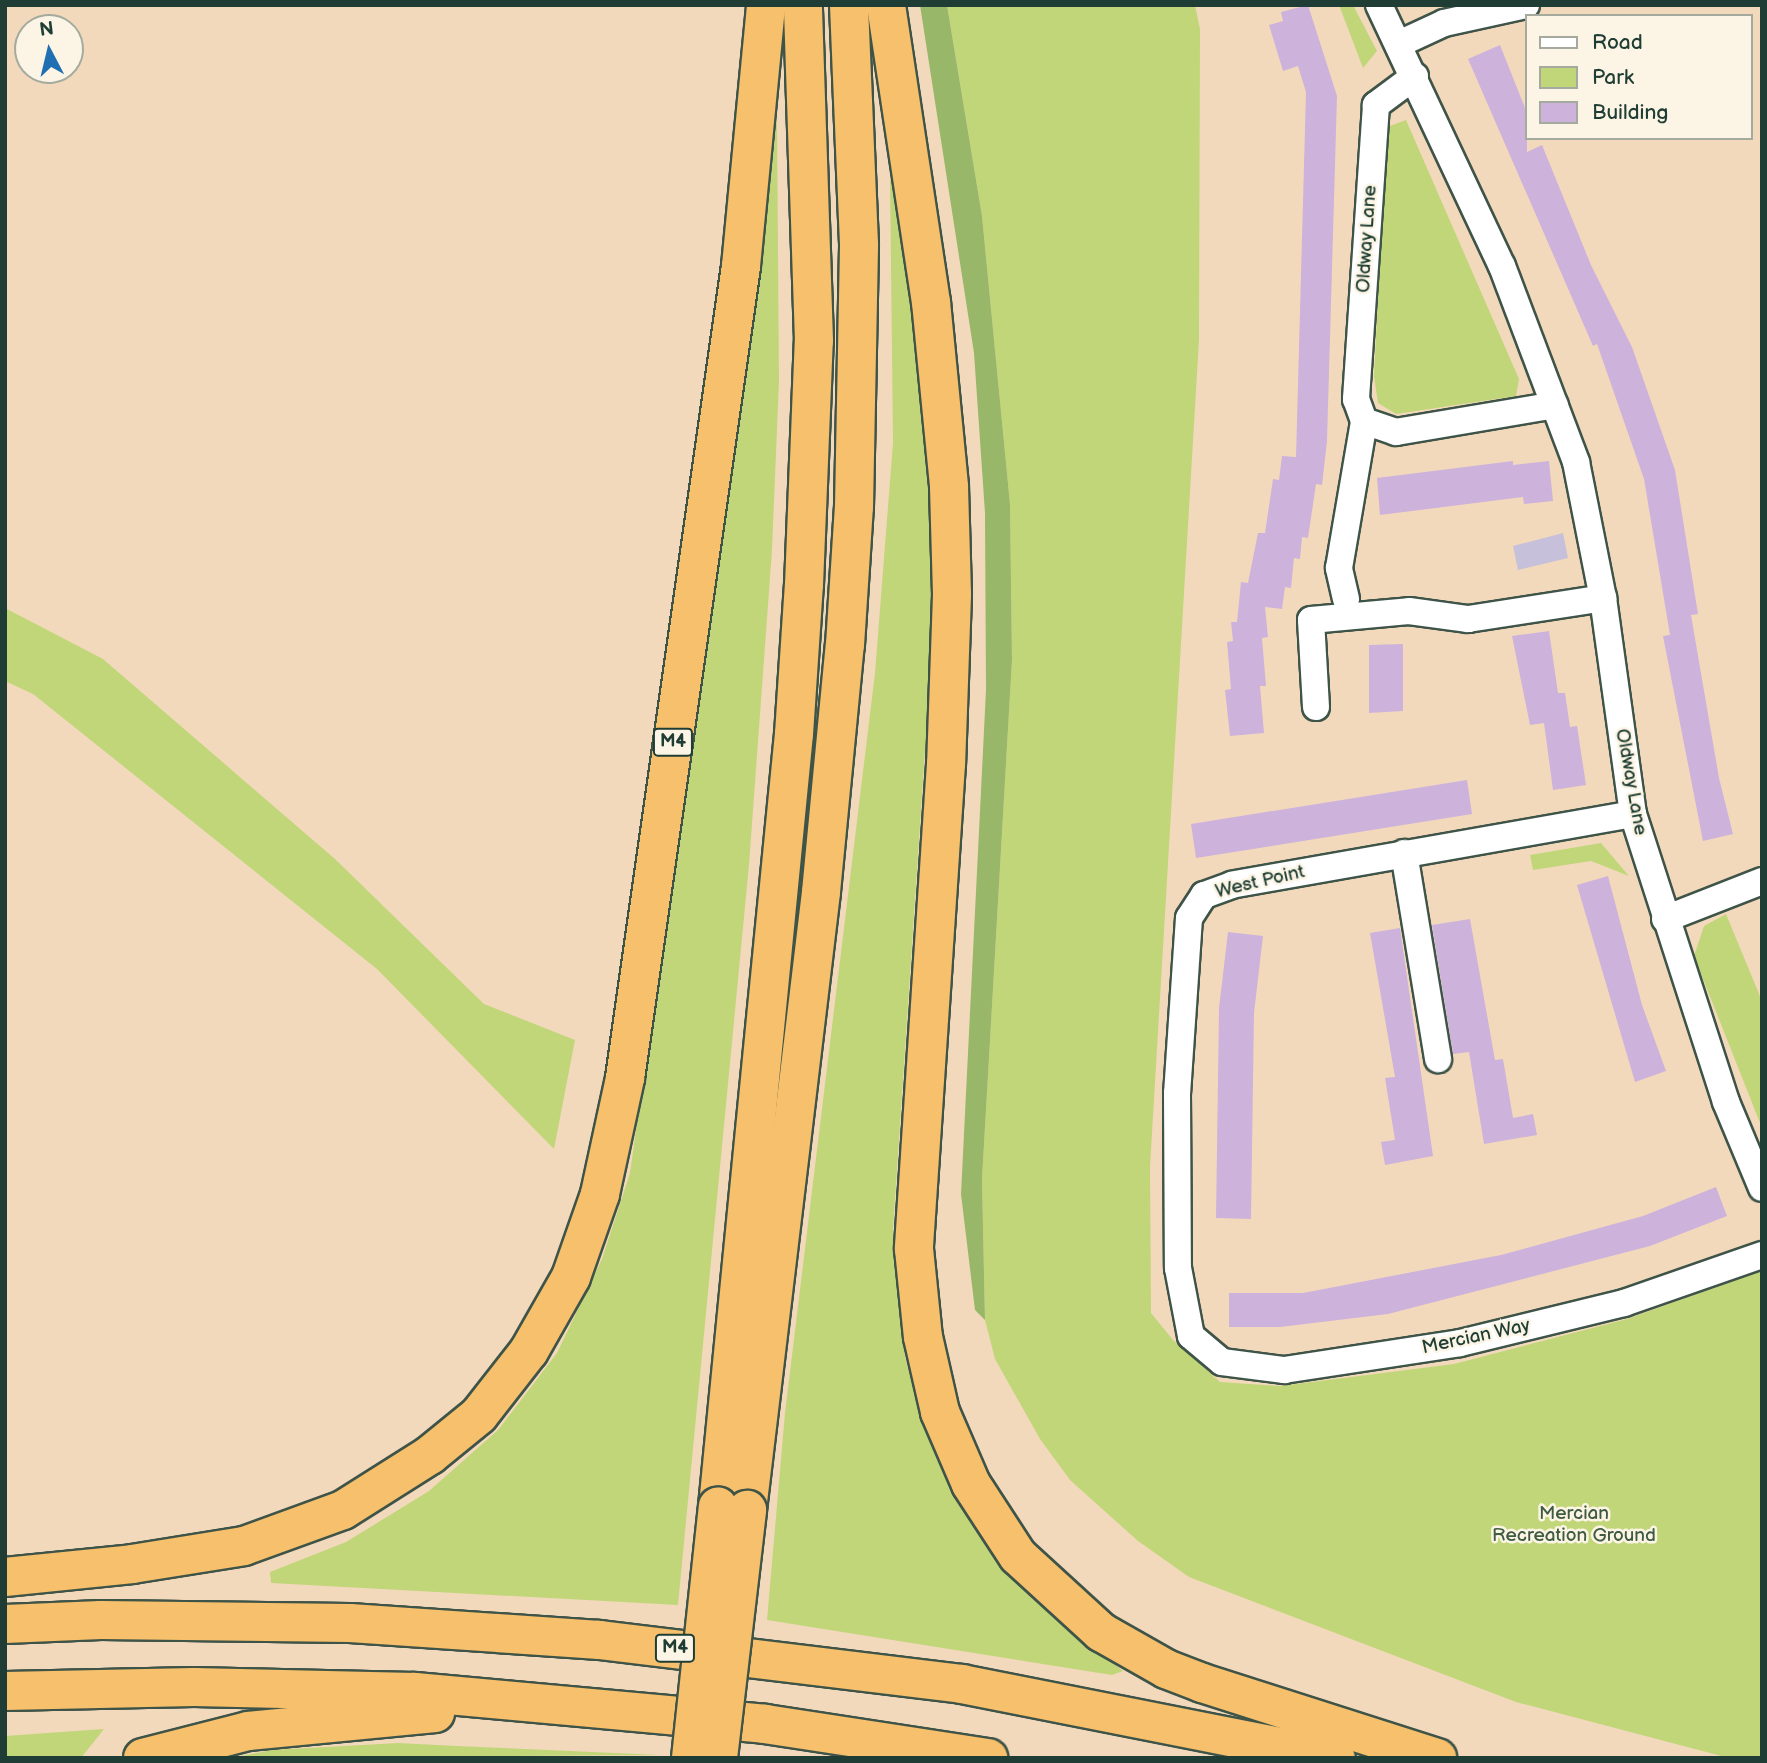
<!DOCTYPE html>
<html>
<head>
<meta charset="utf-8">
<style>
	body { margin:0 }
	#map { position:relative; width:1767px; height:1763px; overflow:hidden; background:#f3d9bc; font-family:"Balsamiq Sans",sans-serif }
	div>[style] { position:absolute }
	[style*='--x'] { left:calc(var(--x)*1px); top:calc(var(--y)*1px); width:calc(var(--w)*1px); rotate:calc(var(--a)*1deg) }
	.industrial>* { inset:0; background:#c6c0da }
	.green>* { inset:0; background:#c1d679 }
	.forest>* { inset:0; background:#98b769 }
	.building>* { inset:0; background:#cdb2dc }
	.roads { filter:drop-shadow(2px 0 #3f5448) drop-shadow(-2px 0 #3f5448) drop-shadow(0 2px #3f5448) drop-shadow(0 -2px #3f5448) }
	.street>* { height:26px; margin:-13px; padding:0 13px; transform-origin:13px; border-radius:13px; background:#fff }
	.highway>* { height:38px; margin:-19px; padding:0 19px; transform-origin:19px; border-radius:19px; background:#f7c06c }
	.bridges { filter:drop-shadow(2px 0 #3f5448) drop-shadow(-2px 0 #3f5448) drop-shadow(0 2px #3f5448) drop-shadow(0 -2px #3f5448) }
	.highway-bridge>* { height:38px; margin:-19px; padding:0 19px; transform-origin:19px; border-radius:19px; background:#f7c06c }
	span { translate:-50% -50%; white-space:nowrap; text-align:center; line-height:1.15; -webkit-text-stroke:5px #fcf5e5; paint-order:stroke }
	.shield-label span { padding:2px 5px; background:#fcf5e5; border:2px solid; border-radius:5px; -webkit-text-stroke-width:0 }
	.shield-label { font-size:18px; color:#1f3d34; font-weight:700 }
	.street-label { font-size:19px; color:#1f3d34 }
	.park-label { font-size:19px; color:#3f5c42 }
	.frame { position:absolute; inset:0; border:7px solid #1f3d34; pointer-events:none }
	.legend { position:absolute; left:1525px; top:14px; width:228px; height:126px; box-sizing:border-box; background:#fcf5e5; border:2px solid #a4ab9e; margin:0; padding:9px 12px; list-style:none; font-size:21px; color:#1f3d34 }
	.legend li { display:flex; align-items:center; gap:14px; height:35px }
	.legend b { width:35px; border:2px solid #a4ab9e }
	.north { position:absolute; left:14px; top:14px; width:70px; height:70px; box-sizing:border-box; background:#fcf5e5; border:2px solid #a4ab9e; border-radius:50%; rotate:353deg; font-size:19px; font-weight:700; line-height:28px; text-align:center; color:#1f3d34 }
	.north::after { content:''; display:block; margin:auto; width:24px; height:32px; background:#1f6fb2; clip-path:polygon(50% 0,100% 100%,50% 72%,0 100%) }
</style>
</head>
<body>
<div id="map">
	<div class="industrial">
		<div style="clip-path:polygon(1563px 533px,1568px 558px,1518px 570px,1513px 546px)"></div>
	</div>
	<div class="green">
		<div style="clip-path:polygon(947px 5px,1195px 5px,1200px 29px,1199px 340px,1150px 1167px,1151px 1313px,1173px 1340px,1220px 1382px,1280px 1386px,1454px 1364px,1627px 1319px,1762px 1271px,1762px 1758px,1729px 1758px,1516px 1702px,1189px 1577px,1138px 1541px,1070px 1480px,1040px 1439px,995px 1359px,985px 1320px,982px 1179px,1012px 660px,1010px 504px,982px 216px)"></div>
		<div style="clip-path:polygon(1339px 5px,1353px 5px,1377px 51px,1363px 68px)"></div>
		<div style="clip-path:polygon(777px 117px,779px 381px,772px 550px,749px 865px,678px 1605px,271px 1583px,270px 1572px,346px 1542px,429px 1491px,498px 1430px,557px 1353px,602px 1259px,630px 1173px)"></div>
		<div style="clip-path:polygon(1406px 120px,1519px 379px,1516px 396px,1396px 414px,1378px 403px,1374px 376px,1387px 127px)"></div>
		<div style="clip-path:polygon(890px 178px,896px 193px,920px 351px,934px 542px,932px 749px,925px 750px,893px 1229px,905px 1357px,917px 1400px,948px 1479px,1001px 1566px,1067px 1627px,1123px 1671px,1112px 1675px,767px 1620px,785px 1413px,875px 673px,893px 443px)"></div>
		<div style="clip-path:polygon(5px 608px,103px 659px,335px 859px,484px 1004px,575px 1040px,554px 1149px,377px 969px,33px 694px,5px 681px)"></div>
		<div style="clip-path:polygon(1601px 843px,1629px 876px,1591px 861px,1533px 870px,1530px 855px)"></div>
		<div style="clip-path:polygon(1726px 914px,1762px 1001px,1762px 1128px,1694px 956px,1704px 926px)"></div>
		<div style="clip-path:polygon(104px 1729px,81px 1758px,5px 1758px,5px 1736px)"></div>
		<div style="clip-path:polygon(398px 1743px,457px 1746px,660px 1755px,231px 1758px,272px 1750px)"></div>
	</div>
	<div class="forest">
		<div style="clip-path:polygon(920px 5px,947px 5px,982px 216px,1010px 504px,1012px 660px,982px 1179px,985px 1320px,975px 1310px,961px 1194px,986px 690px,985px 513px,974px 353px)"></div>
	</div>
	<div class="building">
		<div style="clip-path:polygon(1308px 5px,1337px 96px,1327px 441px,1322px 485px,1316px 484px,1308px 538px,1302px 537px,1300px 559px,1294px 558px,1291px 588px,1285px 587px,1282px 609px,1265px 607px,1268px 637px,1262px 638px,1266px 686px,1260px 686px,1264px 733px,1230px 736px,1225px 690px,1231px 689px,1227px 642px,1233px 641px,1231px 622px,1237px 622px,1241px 582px,1248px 583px,1258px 533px,1265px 533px,1273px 479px,1279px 480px,1282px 456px,1296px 457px,1306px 92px,1298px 66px,1283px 71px,1269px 25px,1283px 21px,1281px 12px)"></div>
		<div style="clip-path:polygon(1500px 45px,1527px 113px,1527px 152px,1542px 145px,1591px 265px,1632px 347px,1675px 470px,1698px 614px,1691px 615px,1719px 778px,1733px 834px,1703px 841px,1663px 636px,1670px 635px,1644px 479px,1597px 344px,1593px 346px,1468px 59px)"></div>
		<div style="clip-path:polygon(1513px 461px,1513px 465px,1549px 461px,1553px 501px,1524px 504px,1523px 497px,1380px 515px,1377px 478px)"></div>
		<div style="clip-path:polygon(1549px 631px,1558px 693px,1565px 693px,1570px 727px,1577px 726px,1586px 785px,1553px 790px,1544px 723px,1530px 725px,1512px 636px)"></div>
		<div style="clip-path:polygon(1403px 644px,1403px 711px,1369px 713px,1369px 645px)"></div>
		<div style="clip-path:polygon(1467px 780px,1472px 814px,1196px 858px,1191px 824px)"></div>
		<div style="clip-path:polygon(1608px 876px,1642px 1005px,1666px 1071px,1635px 1082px,1577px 885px)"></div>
		<div style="clip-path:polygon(1470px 919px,1495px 1060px,1503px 1059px,1513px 1118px,1533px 1114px,1537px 1135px,1484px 1144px,1469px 1052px,1453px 1054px,1432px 925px)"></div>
		<div style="clip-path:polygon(1400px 928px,1433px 1156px,1385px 1165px,1381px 1142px,1395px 1140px,1385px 1078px,1395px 1077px,1370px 933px)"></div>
		<div style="clip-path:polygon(1228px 932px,1263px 936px,1254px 1013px,1251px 1219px,1216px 1218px,1219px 1008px)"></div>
		<div style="clip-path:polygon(1716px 1187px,1727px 1216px,1650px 1246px,1388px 1314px,1280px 1327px,1229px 1327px,1229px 1293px,1303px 1293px,1501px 1255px,1643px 1216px)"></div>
	</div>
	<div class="roads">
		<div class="street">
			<div style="--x:1379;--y:5;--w:289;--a:64.8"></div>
			<div style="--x:1502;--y:266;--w:210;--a:69.3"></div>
			<div style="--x:1576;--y:462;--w:139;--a:78.8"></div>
			<div style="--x:1603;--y:598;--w:218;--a:82.1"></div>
			<div style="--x:1633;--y:814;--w:303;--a:72.1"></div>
			<div style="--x:1726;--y:1102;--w:93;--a:67.3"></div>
			<div style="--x:1401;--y:43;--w:47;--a:-24.9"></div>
			<div style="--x:1444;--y:23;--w:84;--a:-12.4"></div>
			<div style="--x:1415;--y:76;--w:49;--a:143.4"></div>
			<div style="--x:1376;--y:105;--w:295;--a:93.9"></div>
			<div style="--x:1356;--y:399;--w:23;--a:70"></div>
			<div style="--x:1364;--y:421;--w:34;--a:19"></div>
			<div style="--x:1396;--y:432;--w:161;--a:-9.6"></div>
			<div style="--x:1346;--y:599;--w:32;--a:-103"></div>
			<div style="--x:1339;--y:568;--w:149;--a:-80.3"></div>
			<div style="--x:1316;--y:707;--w:87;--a:-93.3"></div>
			<div style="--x:1311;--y:620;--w:98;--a:-5.2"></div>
			<div style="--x:1409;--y:611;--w:60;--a:7.7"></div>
			<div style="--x:1468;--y:619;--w:137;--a:-8.8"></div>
			<div style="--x:1633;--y:814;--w:407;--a:170"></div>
			<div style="--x:1232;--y:885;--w:30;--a:160"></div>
			<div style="--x:1204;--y:895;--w:27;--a:123"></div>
			<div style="--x:1189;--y:918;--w:175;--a:93.9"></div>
			<div style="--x:1177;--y:1093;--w:175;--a:89.7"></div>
			<div style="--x:1178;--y:1268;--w:69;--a:79.2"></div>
			<div style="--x:1191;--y:1336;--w:40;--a:40"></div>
			<div style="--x:1222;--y:1362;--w:63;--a:7.4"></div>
			<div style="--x:1284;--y:1370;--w:178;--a:-8.7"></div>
			<div style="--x:1460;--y:1343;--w:169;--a:-13.7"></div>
			<div style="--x:1624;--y:1303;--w:146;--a:-19.2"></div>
			<div style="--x:1404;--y:853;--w:209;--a:80.6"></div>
			<div style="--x:1665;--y:919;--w:104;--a:-21.4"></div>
		</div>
		<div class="highway">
			<div style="--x:886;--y:5;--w:300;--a:81.4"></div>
			<div style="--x:931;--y:302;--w:186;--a:84.4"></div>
			<div style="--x:949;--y:487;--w:108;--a:88.4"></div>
			<div style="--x:952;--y:595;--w:169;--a:92"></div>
			<div style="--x:946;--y:764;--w:486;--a:93.8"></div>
			<div style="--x:914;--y:1249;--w:88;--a:84.2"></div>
			<div style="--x:923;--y:1337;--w:77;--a:77.2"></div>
			<div style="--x:940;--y:1412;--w:78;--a:66.7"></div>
			<div style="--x:971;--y:1484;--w:86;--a:56.9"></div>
			<div style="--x:1018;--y:1556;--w:113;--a:42.5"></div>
			<div style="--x:1101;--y:1632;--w:75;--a:29.6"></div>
			<div style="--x:1166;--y:1669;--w:39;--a:21"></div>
			<div style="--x:1202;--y:1683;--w:247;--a:17.7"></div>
			<div style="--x:718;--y:1506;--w:776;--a:-84.38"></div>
			<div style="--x:794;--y:734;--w:149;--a:-86.2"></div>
			<div style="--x:804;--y:585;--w:244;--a:-87.7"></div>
			<div style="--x:814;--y:341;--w:336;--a:-91.9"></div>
			<div style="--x:747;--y:1510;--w:622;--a:-83.17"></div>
			<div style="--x:821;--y:892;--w:248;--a:-84.5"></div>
			<div style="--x:845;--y:645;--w:138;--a:-86.3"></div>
			<div style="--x:854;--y:507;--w:263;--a:-88.9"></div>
			<div style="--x:859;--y:244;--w:239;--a:-92.4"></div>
			<div style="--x:5;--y:1577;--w:128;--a:-5.8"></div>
			<div style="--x:132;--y:1564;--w:113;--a:-9.1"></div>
			<div style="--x:244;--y:1546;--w:105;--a:-20"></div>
			<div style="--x:343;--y:1510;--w:103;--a:-32.3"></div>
			<div style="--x:430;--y:1455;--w:63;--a:-39.2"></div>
			<div style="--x:479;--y:1415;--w:81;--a:-52"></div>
			<div style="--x:529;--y:1351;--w:85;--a:-60.4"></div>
			<div style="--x:571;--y:1277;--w:88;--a:-70.7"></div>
			<div style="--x:600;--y:1194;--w:119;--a:-77.8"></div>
			<div style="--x:625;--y:1078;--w:820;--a:-81.87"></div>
			<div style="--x:741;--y:266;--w:262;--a:-84.5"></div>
			<div style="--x:5;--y:1624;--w:96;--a:-2.4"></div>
			<div style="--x:101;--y:1620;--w:249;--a:0.7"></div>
			<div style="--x:350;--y:1623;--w:250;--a:3.9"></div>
			<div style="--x:599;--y:1640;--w:366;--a:6.9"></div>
			<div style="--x:962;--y:1684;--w:381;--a:11.2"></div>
			<div style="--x:5;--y:1691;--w:189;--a:-1.2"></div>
			<div style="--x:194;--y:1687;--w:221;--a:1.3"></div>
			<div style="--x:415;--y:1692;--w:351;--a:5.2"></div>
			<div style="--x:765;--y:1724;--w:226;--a:8.7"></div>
			<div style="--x:143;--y:1758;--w:108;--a:-14.4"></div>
			<div style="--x:248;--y:1731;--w:188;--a:-5.5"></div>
		</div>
	</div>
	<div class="bridges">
		<div class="highway-bridge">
			<div style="--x:691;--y:1758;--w:253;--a:-83.9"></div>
			<div style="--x:718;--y:1758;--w:250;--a:-83.3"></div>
		</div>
	</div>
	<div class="shield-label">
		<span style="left:673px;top:742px">M4</span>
		<span style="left:675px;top:1648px">M4</span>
	</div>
	<div class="street-label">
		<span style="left:1367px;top:239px;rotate:-86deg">Oldway Lane</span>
		<span style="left:1631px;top:782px;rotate:80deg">Oldway Lane</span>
		<span style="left:1260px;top:882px;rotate:-13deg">West Point</span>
		<span style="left:1476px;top:1337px;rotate:-12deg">Mercian Way</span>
	</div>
	<div class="park-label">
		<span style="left:1574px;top:1525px">Mercian<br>Recreation Ground</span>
	</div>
	<div class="frame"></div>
	<ul class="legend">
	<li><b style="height:9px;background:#fff"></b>Road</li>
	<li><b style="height:19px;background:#c1d679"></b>Park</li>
	<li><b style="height:19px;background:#cdb2dc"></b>Building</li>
	</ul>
	<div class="north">N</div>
</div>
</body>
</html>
